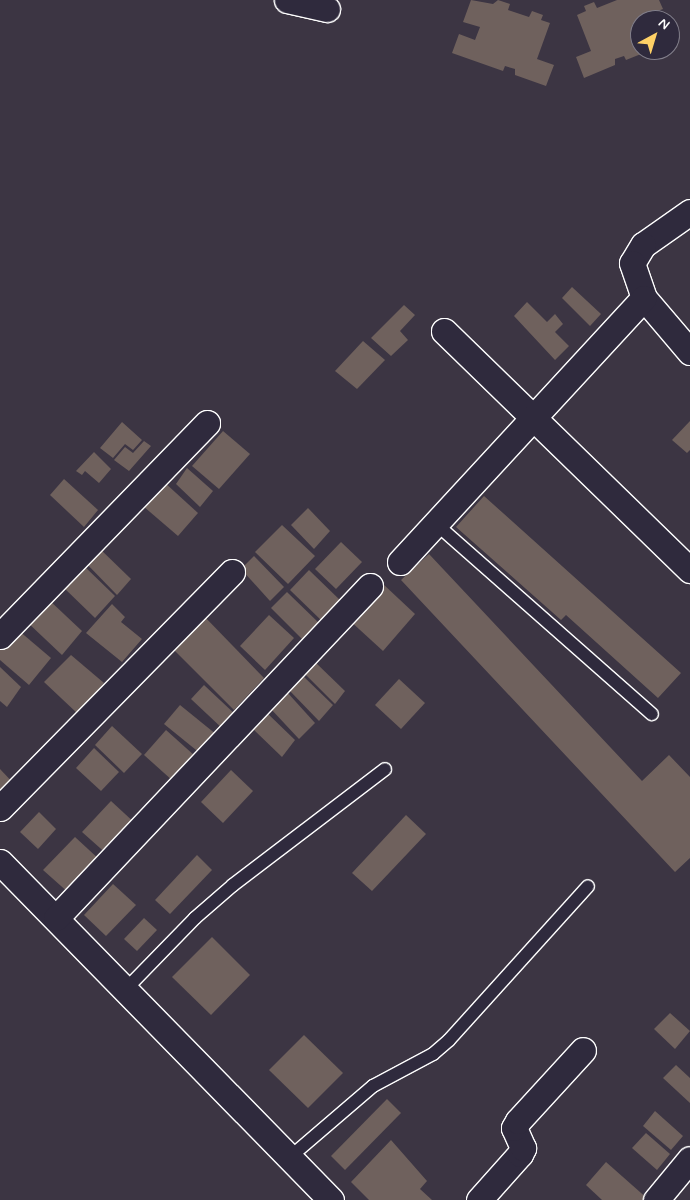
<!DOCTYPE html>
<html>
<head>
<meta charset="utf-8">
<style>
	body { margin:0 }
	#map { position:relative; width:690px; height:1200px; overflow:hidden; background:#3c3543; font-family:Mynerve,sans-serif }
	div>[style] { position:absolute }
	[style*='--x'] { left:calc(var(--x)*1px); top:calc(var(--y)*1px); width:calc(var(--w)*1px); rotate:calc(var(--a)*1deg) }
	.building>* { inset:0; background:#6f615d }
	.roads { filter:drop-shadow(1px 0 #fff) drop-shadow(-1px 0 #fff) drop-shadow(0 1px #fff) drop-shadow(0 -1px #fff) }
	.lane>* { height:12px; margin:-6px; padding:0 6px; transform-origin:6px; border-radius:6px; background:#2f2a3d }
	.street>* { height:25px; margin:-12.5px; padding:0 12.5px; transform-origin:12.5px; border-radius:12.5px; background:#2f2a3d }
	span { translate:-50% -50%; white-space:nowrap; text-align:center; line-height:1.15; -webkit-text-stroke:5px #2f2a3d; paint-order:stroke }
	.north { position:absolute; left:630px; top:10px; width:50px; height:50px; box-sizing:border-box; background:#2f2a3d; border:1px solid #827f8b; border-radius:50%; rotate:39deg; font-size:14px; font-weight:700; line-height:20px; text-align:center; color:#fff }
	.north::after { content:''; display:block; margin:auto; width:18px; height:22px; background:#ffd166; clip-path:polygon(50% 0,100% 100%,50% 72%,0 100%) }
</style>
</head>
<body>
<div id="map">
	<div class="building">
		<div style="clip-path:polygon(471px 0,493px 4px,498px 0,510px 4px,508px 10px,529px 17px,532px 11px,543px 15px,541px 20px,550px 23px,537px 59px,554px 65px,546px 86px,515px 75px,515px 69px,505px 66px,503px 71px,452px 53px,459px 34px,475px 40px,480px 27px,463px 22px)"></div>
		<div style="clip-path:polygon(617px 0,659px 0,663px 9px,647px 15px,649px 20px,640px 20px,640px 50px,651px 50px,626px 60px,624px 56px,615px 59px,615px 65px,584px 78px,576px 57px,591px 51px,577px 15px,586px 11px,584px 6px,594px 2px,597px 8px)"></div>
		<div style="clip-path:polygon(670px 26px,676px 40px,670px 42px)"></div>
		<div style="clip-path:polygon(572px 287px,601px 314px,590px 326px,562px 298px)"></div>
		<div style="clip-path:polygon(527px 302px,547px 322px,555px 314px,563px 324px,555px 332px,569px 346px,555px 360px,514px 316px)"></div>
		<div style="clip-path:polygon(404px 305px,415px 315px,400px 331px,408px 340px,391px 356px,371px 338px)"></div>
		<div style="clip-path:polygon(363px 341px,385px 360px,357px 389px,335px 371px)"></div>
		<div style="clip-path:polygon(690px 421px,690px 450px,687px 453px,672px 440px)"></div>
		<div style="clip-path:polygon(122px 422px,142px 440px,133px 450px,125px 444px,113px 458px,100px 448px)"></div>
		<div style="clip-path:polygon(223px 431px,250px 454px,219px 489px,192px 466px)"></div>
		<div style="clip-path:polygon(144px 441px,151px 446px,129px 471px,114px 460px,125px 447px,133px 453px)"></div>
		<div style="clip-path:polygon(94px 452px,111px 469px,99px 483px,85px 471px,82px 475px,76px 471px)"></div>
		<div style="clip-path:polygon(187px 468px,213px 491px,200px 507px,176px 484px)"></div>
		<div style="clip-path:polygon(64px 479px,98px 510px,84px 527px,50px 495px)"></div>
		<div style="clip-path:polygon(164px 482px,198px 513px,178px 536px,143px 506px)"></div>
		<div style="clip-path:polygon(484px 496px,681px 673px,658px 698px,566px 615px,561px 620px,456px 527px)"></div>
		<div style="clip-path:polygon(308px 508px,330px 531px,314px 549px,291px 525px)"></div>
		<div style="clip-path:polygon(282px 525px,315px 556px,288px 584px,255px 552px)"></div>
		<div style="clip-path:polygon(341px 542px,362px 562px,336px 589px,315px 569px)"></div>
		<div style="clip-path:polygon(97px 546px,131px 579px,117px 595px,83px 560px)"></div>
		<div style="clip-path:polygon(429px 554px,642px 781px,669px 755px,690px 777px,690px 858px,675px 872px,401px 580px)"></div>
		<div style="clip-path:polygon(254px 556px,284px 587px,270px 601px,241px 569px)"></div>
		<div style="clip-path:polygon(82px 564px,115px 596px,95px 618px,62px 586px)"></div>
		<div style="clip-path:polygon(309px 570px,343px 603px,324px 623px,290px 590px)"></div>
		<div style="clip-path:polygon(382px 583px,415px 614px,383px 651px,348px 619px)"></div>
		<div style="clip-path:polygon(287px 592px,321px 625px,306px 643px,271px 608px)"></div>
		<div style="clip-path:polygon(48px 599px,82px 631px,62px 655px,26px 621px)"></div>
		<div style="clip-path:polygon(112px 604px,125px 617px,121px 622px,142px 639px,122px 662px,86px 633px)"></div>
		<div style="clip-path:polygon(201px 613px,264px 678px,234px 710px,170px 646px)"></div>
		<div style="clip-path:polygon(269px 615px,294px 638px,265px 670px,240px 646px)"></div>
		<div style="clip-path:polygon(18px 630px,51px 658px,29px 685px,0 660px,0 648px)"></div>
		<div style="clip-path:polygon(71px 655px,104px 683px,78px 714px,44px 682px)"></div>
		<div style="clip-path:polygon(314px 661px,345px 691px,335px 704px,304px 673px)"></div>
		<div style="clip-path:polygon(0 667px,21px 687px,7px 707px,0 701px)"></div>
		<div style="clip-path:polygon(302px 675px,333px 705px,319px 721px,289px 690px)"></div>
		<div style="clip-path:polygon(399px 679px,425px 703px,401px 729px,375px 705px)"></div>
		<div style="clip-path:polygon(204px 685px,237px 716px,224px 730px,191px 699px)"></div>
		<div style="clip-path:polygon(286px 691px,315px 723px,299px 739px,270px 708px)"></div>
		<div style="clip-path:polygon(180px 705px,217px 735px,201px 754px,164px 724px)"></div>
		<div style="clip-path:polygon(265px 711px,295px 740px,282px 757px,250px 726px)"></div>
		<div style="clip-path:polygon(112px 726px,142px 754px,124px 773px,95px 745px)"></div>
		<div style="clip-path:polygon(166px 730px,195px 756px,173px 781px,144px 755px)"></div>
		<div style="clip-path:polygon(94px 748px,119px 772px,101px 791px,76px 768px)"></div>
		<div style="clip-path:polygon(0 769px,17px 787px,0 804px)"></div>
		<div style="clip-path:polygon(231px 770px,253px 791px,223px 823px,201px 802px)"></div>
		<div style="clip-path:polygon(111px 801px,137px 825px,109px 856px,82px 832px)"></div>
		<div style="clip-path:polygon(39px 812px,56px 829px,38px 849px,20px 832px)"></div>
		<div style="clip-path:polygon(406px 815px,426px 834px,372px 891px,352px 873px)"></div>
		<div style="clip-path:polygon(75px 837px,101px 861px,70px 894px,43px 870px)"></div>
		<div style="clip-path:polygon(197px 855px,212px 870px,170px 914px,155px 900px)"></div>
		<div style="clip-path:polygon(113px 884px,136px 905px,106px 936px,84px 915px)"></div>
		<div style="clip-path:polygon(144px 918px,157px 930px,137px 951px,124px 939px)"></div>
		<div style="clip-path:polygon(212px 937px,250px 975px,211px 1015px,172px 977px)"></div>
		<div style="clip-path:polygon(670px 1013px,690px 1031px,675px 1049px,654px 1029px)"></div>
		<div style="clip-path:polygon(304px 1035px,343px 1073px,308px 1108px,269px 1070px)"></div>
		<div style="clip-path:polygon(676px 1065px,690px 1078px,690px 1103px,663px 1078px)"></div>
		<div style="clip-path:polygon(387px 1099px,401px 1113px,345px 1170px,331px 1156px)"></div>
		<div style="clip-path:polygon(655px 1111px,683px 1136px,671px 1150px,643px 1126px)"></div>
		<div style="clip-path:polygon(646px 1133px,670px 1154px,657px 1170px,632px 1148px)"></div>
		<div style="clip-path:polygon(391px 1140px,427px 1181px,420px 1189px,432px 1200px,369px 1200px,351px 1182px)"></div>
		<div style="clip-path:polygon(606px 1162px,649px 1200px,602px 1200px,586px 1185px)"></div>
	</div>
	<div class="roads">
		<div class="lane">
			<div style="--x:435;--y:523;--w:289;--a:41.4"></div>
			<div style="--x:125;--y:990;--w:100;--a:-45.8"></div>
			<div style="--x:195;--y:918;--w:50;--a:-41"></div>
			<div style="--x:233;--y:885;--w:191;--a:-37.3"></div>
			<div style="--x:289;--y:1158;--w:111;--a:-40.6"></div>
			<div style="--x:373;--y:1086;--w:68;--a:-28.1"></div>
			<div style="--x:433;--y:1054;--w:21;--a:-41"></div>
			<div style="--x:449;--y:1040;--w:207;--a:-47.9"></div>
		</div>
		<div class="street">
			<div style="--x:287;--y:0;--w:41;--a:12.7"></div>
			<div style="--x:690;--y:212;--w:57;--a:144.9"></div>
			<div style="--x:643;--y:245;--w:21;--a:121"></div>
			<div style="--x:632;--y:263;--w:37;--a:71"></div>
			<div style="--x:644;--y:298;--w:71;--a:49.6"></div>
			<div style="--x:444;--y:331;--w:343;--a:44.2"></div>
			<div style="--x:400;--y:562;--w:359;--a:-47.3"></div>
			<div style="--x:0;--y:636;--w:297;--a:-45.8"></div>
			<div style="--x:0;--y:808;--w:331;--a:-45.5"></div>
			<div style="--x:0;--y:862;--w:473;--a:45.6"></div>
			<div style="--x:56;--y:918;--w:457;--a:-46.6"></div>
			<div style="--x:479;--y:1200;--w:62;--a:-48.3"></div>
			<div style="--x:520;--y:1154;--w:7;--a:-63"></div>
			<div style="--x:523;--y:1148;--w:22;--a:-114"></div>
			<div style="--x:514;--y:1128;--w:8;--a:-60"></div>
			<div style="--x:518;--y:1121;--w:96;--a:-47.5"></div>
			<div style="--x:656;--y:1200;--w:53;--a:-50.3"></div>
		</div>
	</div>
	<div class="north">N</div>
</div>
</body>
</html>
